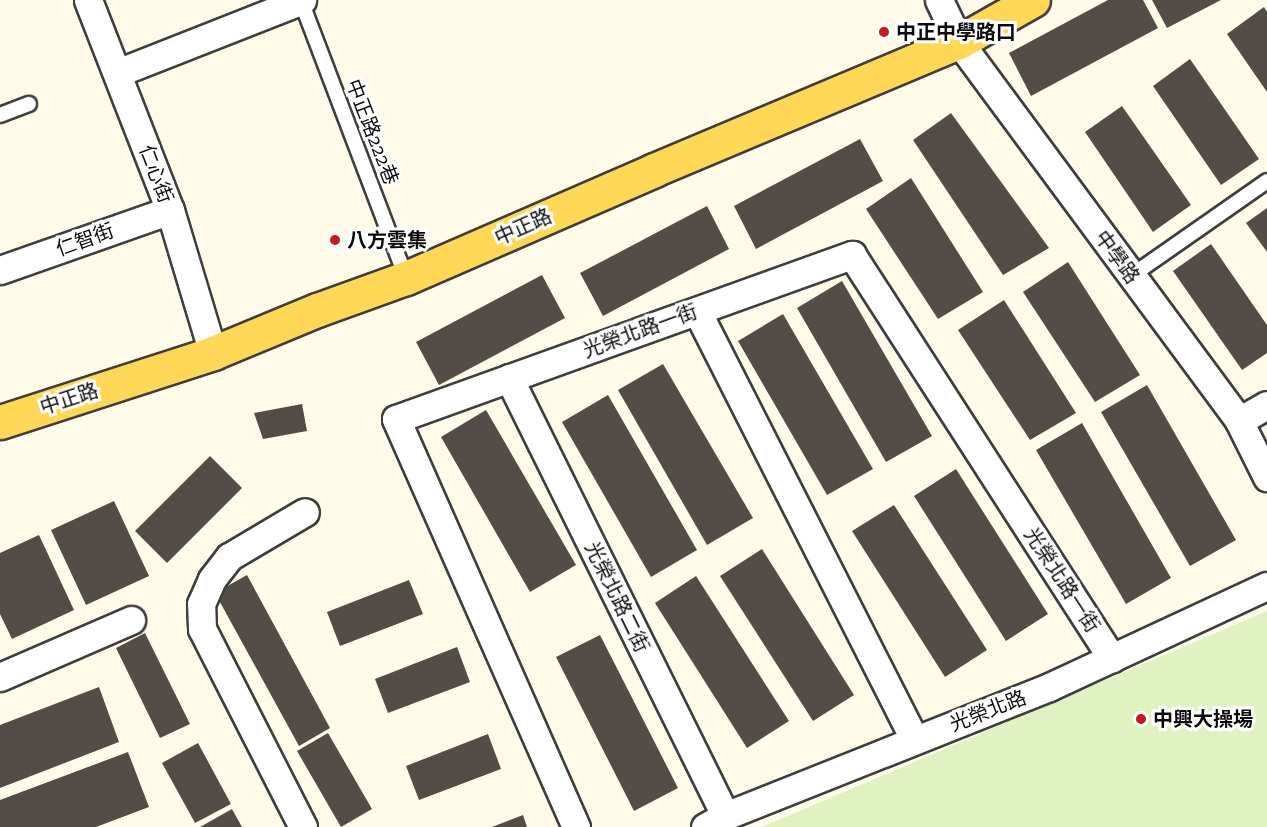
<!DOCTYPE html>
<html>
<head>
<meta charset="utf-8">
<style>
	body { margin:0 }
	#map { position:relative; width:1267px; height:827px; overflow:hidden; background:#fffbe8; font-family:"Zilla Slab","Noto Sans TC",serif }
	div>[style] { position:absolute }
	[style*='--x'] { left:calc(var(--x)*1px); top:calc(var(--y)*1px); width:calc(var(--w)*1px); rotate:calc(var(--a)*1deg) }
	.pitch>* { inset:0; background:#e1f2c2 }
	.building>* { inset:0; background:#544c46 }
	.roads { filter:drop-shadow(2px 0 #3e3e3e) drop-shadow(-2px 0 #3e3e3e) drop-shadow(0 2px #3e3e3e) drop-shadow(0 -2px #3e3e3e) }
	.service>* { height:14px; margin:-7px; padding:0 7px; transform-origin:7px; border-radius:7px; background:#fff }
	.minor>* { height:27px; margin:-13.5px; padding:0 13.5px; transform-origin:13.5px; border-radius:13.5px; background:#fff }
	.primary>* { height:33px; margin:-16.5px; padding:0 16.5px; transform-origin:16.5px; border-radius:16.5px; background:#ffd858 }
	.dots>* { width:16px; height:16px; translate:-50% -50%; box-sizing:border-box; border:3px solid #fff; border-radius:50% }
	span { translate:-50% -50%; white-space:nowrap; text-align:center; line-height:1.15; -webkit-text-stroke:6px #fff; paint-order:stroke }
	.poi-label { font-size:20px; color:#0b0b0b; font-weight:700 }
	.left { translate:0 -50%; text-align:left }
	.street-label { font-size:20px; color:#0b0b0b }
</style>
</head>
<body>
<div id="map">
	<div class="pitch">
		<div style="clip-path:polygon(1267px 611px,1267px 827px,762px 827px)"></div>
	</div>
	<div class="building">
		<div style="clip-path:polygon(1108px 0,1143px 0,1158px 28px,1031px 96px,1009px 53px)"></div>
		<div style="clip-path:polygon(1152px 0,1221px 0,1167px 28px)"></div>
		<div style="clip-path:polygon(1264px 7px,1267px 12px,1267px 92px,1227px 34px)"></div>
		<div style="clip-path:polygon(1190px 59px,1259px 159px,1221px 185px,1153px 86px)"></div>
		<div style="clip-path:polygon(1122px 106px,1191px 205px,1153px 232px,1085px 132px)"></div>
		<div style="clip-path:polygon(951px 113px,1049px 248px,1003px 275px,913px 140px)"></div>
		<div style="clip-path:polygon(860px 139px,883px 181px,756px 249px,734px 206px)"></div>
		<div style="clip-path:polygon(911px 178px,983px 292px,938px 319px,866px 209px)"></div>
		<div style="clip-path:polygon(707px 206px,729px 249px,603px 316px,580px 273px)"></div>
		<div style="clip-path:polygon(1267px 208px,1267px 252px,1246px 223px)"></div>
		<div style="clip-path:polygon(1211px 244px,1267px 325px,1267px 353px,1242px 370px,1173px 271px)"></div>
		<div style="clip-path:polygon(1068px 262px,1140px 375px,1095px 402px,1023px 292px)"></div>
		<div style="clip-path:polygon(542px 275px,565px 318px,439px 385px,416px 342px)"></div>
		<div style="clip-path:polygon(842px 281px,932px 436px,886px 462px,797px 308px)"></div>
		<div style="clip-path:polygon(1004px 300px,1076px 413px,1030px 440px,958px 330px)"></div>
		<div style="clip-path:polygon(783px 314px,873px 469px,827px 495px,738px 341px)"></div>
		<div style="clip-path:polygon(663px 364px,753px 518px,707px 545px,618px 390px)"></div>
		<div style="clip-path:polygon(1147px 385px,1236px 540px,1190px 566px,1101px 412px)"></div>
		<div style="clip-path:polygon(608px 395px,697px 550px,651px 577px,562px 422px)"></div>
		<div style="clip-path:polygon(302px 404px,307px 431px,263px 439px,254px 413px)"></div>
		<div style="clip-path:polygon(486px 410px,576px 565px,530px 592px,441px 437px)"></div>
		<div style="clip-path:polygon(1082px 423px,1171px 578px,1126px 604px,1036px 450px)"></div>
		<div style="clip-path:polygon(210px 456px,242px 488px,167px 563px,135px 531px)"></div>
		<div style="clip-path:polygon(956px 469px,1048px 614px,1006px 641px,914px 496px)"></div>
		<div style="clip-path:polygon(114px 501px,149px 576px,86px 605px,51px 530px)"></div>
		<div style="clip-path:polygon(894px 505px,987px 650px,945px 677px,852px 531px)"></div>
		<div style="clip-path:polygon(39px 535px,74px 610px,12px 639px,0 614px,0 553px)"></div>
		<div style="clip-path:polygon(762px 549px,854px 695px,813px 721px,720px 576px)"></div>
		<div style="clip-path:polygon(247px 575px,330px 728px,299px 746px,215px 593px)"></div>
		<div style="clip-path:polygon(696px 576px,789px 721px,747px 748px,655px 603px)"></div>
		<div style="clip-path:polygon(409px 580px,423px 614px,340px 646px,327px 612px)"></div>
		<div style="clip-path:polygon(145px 633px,190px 724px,160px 738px,116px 648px)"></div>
		<div style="clip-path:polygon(600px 635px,678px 788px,634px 811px,556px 657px)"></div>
		<div style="clip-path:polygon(457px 647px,470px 682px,388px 713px,375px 679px)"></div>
		<div style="clip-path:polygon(99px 687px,119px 742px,0 788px,0 725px)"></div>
		<div style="clip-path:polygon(328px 733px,372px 809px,341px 827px,297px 751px)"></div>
		<div style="clip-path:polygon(488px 734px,501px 769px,419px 800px,406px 766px)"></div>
		<div style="clip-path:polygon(198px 743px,231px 804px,195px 823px,162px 763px)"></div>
		<div style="clip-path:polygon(128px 752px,149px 807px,96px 827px,0 827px,0 800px)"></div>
		<div style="clip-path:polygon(232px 809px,242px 827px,200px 827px)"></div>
		<div style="clip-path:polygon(523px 815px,527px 827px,492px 827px)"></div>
	</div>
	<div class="roads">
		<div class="service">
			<div style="--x:301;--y:1;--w:296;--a:69.2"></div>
			<div style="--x:0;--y:115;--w:31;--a:-21"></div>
			<div style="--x:1131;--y:276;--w:166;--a:-34.9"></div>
		</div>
		<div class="minor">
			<div style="--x:88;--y:0;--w:225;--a:68.7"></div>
			<div style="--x:170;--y:210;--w:149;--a:73.3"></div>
			<div style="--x:939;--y:0;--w:47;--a:64.5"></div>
			<div style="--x:959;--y:42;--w:471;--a:53.5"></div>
			<div style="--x:1239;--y:421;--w:63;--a:63.4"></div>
			<div style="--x:117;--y:73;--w:199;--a:-21.5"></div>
			<div style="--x:0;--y:270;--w:180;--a:-19.4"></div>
			<div style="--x:697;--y:311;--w:481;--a:63.1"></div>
			<div style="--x:509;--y:378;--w:488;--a:63.7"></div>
			<div style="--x:1239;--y:421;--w:32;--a:-30"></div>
			<div style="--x:0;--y:677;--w:143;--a:-23.5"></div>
			<div style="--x:303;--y:827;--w:222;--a:-117"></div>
			<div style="--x:202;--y:629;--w:25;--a:-92"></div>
			<div style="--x:201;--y:604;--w:27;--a:-66"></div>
			<div style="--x:212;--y:579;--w:28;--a:-52"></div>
			<div style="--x:229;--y:557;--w:88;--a:-30.6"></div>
			<div style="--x:576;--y:827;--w:446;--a:-113.8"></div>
			<div style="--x:396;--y:419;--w:485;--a:-19.8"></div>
			<div style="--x:852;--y:255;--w:480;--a:57.2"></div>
			<div style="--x:705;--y:827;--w:23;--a:-29"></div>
			<div style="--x:725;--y:816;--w:349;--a:-21.7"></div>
			<div style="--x:1049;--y:687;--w:240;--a:-24.9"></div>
		</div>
		<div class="primary">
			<div style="--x:0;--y:422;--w:224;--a:-17.9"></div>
			<div style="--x:213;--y:353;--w:113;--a:-22.5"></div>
			<div style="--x:317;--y:310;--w:95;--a:-19.8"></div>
			<div style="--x:406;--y:278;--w:270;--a:-23.5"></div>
			<div style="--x:654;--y:170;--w:331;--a:-22.8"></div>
			<div style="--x:959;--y:42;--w:85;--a:-29.6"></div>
		</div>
	</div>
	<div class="dots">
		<div style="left:884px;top:32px;background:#c4191f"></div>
		<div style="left:335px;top:240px;background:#c4191f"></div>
		<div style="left:1141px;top:719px;background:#c4191f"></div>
	</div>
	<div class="poi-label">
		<span class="left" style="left:896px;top:32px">中正中學路口</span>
		<span class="left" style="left:347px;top:240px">八方雲集</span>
		<span class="left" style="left:1153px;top:719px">中興大操場</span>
	</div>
	<div class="street-label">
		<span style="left:372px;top:132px;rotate:69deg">中正路222巷</span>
		<span style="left:156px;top:174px;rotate:69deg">仁心街</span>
		<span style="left:523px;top:227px;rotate:-24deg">中正路</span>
		<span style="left:85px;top:240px;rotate:-20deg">仁智街</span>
		<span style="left:1117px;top:257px;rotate:54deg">中學路</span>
		<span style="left:640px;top:331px;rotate:-20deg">光榮北路一街</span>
		<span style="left:69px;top:399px;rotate:-18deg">中正路</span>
		<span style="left:1062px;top:580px;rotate:57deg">光榮北路一街</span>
		<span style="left:617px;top:597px;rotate:64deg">光榮北路二街</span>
		<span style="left:988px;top:711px;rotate:-21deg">光榮北路</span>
	</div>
</div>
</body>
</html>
